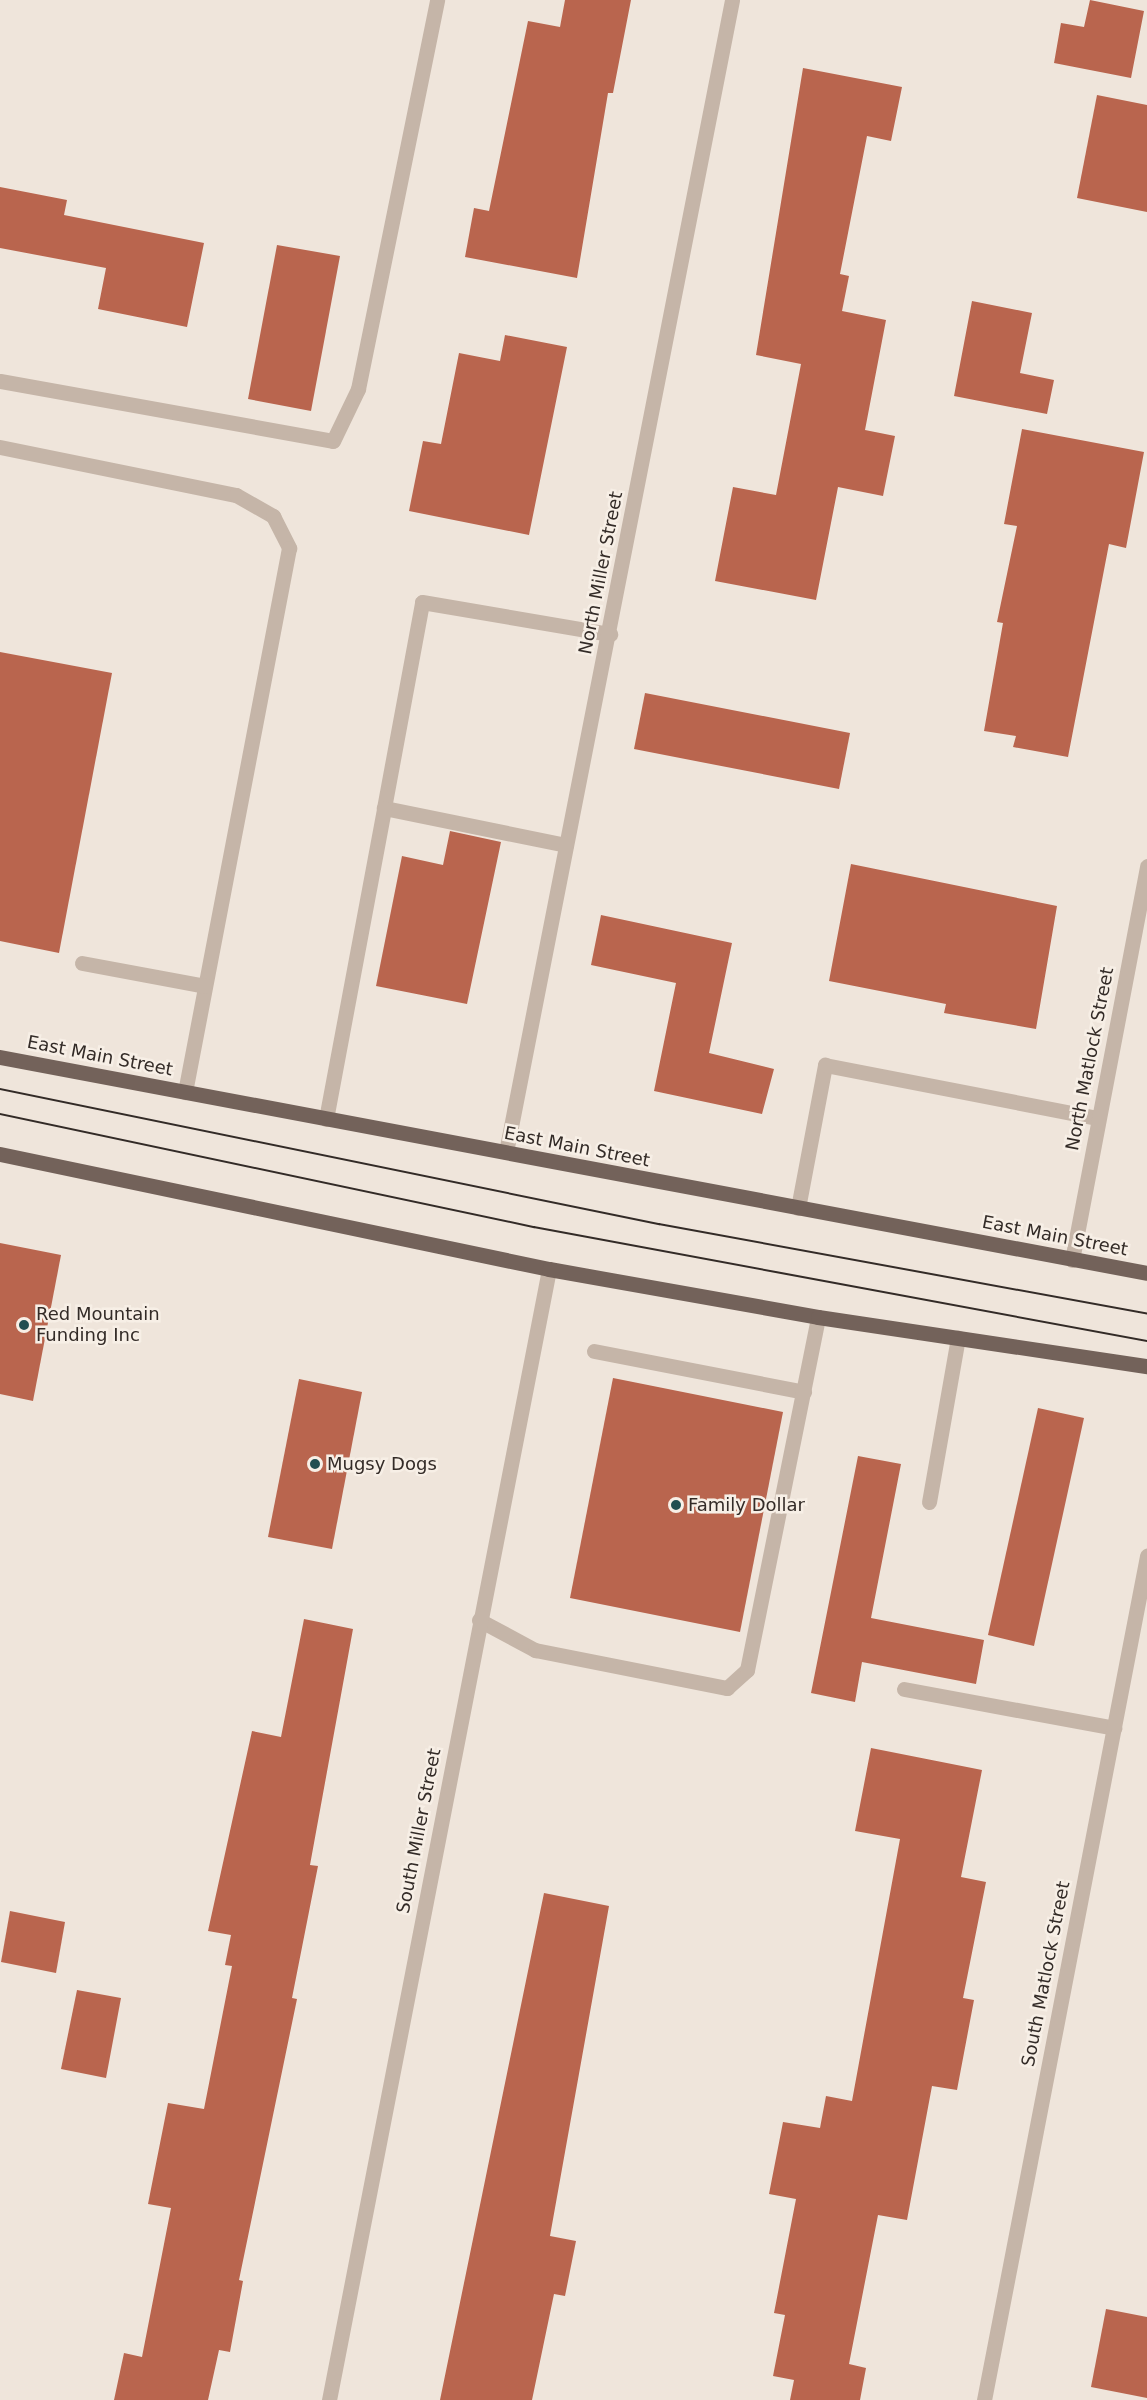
<!DOCTYPE html>
<html>
<head>
<meta charset="utf-8">
<style>
	body { margin:0 }
	#map { position:relative; width:1147px; height:2400px; overflow:hidden; background:#efe5db; font-family:"DejaVu Sans",sans-serif }
	div>[style] { position:absolute }
	[style*='--x'] { left:calc(var(--x)*1px); top:calc(var(--y)*1px); width:calc(var(--w)*1px); rotate:calc(var(--a)*1deg) }
	.building>* { inset:0; background:#b9654e }
	.lane>* { height:15px; margin:-7.5px; padding:0 7.5px; transform-origin:7.5px; border-radius:7.5px; background:#c5b5a8 }
	.street>* { height:15px; margin:-7.5px; padding:0 7.5px; transform-origin:7.5px; border-radius:7.5px; background:#c5b5a8 }
	.primary>* { height:15px; margin:-7.5px; padding:0 7.5px; transform-origin:7.5px; border-radius:7.5px; background:#73625a }
	.tram>* { height:1.5px; margin:-0.75px; padding:0 0.75px; transform-origin:0.75px; border-radius:0.75px; background:#332b27 }
	.dots>* { width:16px; height:16px; translate:-50% -50%; box-sizing:border-box; border:3px solid #f7efe6; border-radius:50% }
	span { translate:-50% -50%; white-space:nowrap; text-align:center; line-height:1.15; -webkit-text-stroke:5px #f7efe6; paint-order:stroke }
	.street-label { font-size:18px; color:#332b27 }
	.poi-label { font-size:18px; color:#332b27 }
	.left { translate:0 -50%; text-align:left }
</style>
</head>
<body>
<div id="map">
	<div class="building">
		<div style="clip-path:polygon(565px 0,631px 0,613px 93px,608px 93px,577px 278px,465px 257px,474px 208px,489px 211px,528px 21px,560px 27px)"></div>
		<div style="clip-path:polygon(1090px 0,1144px 11px,1131px 78px,1054px 63px,1061px 23px,1084px 27px)"></div>
		<div style="clip-path:polygon(803px 68px,902px 87px,891px 141px,867px 136px,840px 274px,849px 276px,842px 311px,886px 320px,865px 430px,895px 436px,883px 496px,838px 487px,816px 600px,715px 581px,733px 487px,776px 495px,801px 364px,756px 355px)"></div>
		<div style="clip-path:polygon(1097px 95px,1147px 105px,1147px 212px,1077px 198px)"></div>
		<div style="clip-path:polygon(0 187px,67px 200px,64px 215px,204px 243px,187px 327px,98px 309px,106px 268px,0 248px)"></div>
		<div style="clip-path:polygon(277px 245px,340px 256px,311px 411px,248px 399px)"></div>
		<div style="clip-path:polygon(972px 301px,1032px 313px,1020px 373px,1054px 380px,1047px 414px,954px 396px)"></div>
		<div style="clip-path:polygon(505px 335px,567px 347px,529px 535px,409px 511px,423px 441px,441px 444px,459px 353px,500px 361px)"></div>
		<div style="clip-path:polygon(1022px 429px,1144px 452px,1126px 548px,1109px 544px,1068px 757px,1013px 747px,1016px 736px,984px 731px,1003px 623px,997px 622px,1017px 526px,1004px 524px)"></div>
		<div style="clip-path:polygon(0 652px,112px 673px,59px 953px,0 941px)"></div>
		<div style="clip-path:polygon(645px 693px,850px 733px,839px 789px,634px 749px)"></div>
		<div style="clip-path:polygon(450px 831px,501px 842px,467px 1004px,376px 986px,402px 856px,443px 865px)"></div>
		<div style="clip-path:polygon(851px 864px,1057px 906px,1036px 1029px,944px 1013px,946px 1004px,829px 981px)"></div>
		<div style="clip-path:polygon(601px 915px,732px 943px,709px 1053px,774px 1069px,762px 1114px,654px 1091px,676px 983px,591px 965px)"></div>
		<div style="clip-path:polygon(0 1243px,61px 1255px,33px 1401px,0 1394px)"></div>
		<div style="clip-path:polygon(613px 1378px,783px 1412px,740px 1632px,570px 1598px)"></div>
		<div style="clip-path:polygon(299px 1379px,362px 1392px,332px 1549px,268px 1537px)"></div>
		<div style="clip-path:polygon(1038px 1408px,1084px 1418px,1034px 1646px,988px 1635px)"></div>
		<div style="clip-path:polygon(858px 1456px,901px 1464px,871px 1618px,984px 1640px,976px 1684px,862px 1662px,855px 1702px,811px 1693px)"></div>
		<div style="clip-path:polygon(304px 1619px,353px 1629px,310px 1865px,318px 1866px,292px 1998px,297px 1999px,239px 2280px,243px 2281px,230px 2352px,219px 2350px,208px 2400px,114px 2400px,124px 2353px,142px 2357px,171px 2208px,148px 2204px,168px 2103px,204px 2109px,232px 1966px,225px 1965px,231px 1935px,208px 1931px,252px 1731px,281px 1737px)"></div>
		<div style="clip-path:polygon(871px 1748px,982px 1770px,961px 1877px,986px 1882px,963px 1998px,974px 2000px,957px 2090px,932px 2086px,907px 2220px,878px 2215px,849px 2364px,866px 2368px,860px 2400px,790px 2400px,794px 2380px,773px 2376px,785px 2315px,774px 2313px,796px 2199px,769px 2194px,783px 2122px,820px 2128px,826px 2096px,852px 2101px,900px 1839px,855px 1831px)"></div>
		<div style="clip-path:polygon(544px 1893px,609px 1906px,550px 2236px,576px 2241px,565px 2296px,554px 2294px,532px 2400px,440px 2400px)"></div>
		<div style="clip-path:polygon(10px 1911px,65px 1922px,56px 1973px,1px 1962px)"></div>
		<div style="clip-path:polygon(77px 1990px,121px 1998px,106px 2078px,61px 2069px)"></div>
		<div style="clip-path:polygon(1106px 2309px,1147px 2317px,1147px 2398px,1091px 2387px)"></div>
	</div>
	<div class="lane">
		<div style="--x:0;--y:381;--w:338;--a:10.2"></div>
		<div style="--x:333;--y:441;--w:58;--a:-64.3"></div>
		<div style="--x:358;--y:389;--w:397;--a:-78.5"></div>
		<div style="--x:0;--y:447;--w:241;--a:11.5"></div>
		<div style="--x:236;--y:495;--w:43;--a:29.6"></div>
		<div style="--x:273;--y:516;--w:36;--a:63"></div>
		<div style="--x:289;--y:548;--w:554;--a:100.82"></div>
		<div style="--x:566;--y:845;--w:186;--a:-168.5"></div>
		<div style="--x:384;--y:808;--w:209;--a:-79.5"></div>
		<div style="--x:422;--y:602;--w:191;--a:9.7"></div>
		<div style="--x:82;--y:963;--w:125;--a:10.6"></div>
		<div style="--x:326;--y:1119;--w:316;--a:-79.4"></div>
		<div style="--x:798;--y:1208;--w:146;--a:-79.3"></div>
		<div style="--x:825;--y:1065;--w:278;--a:11"></div>
		<div style="--x:594;--y:1351;--w:214;--a:11"></div>
		<div style="--x:929;--y:1502;--w:167;--a:-80"></div>
		<div style="--x:479;--y:1620;--w:64;--a:28.2"></div>
		<div style="--x:535;--y:1650;--w:196;--a:11.2"></div>
		<div style="--x:727;--y:1688;--w:27;--a:-42"></div>
		<div style="--x:747;--y:1670;--w:360;--a:-78.6"></div>
		<div style="--x:904;--y:1689;--w:214;--a:10.5"></div>
	</div>
	<div class="street">
		<div style="--x:506;--y:1152;--w:1174;--a:-78.9"></div>
		<div style="--x:1072;--y:1260;--w:401;--a:-79.2"></div>
		<div style="--x:329;--y:2400;--w:1152;--a:-78.99"></div>
		<div style="--x:984;--y:2400;--w:860;--a:-79.07"></div>
	</div>
	<div class="primary">
		<div style="--x:0;--y:1057;--w:1167;--a:10.66"></div>
		<div style="--x:0;--y:1154;--w:561;--a:11.83"></div>
		<div style="--x:549;--y:1269;--w:273;--a:10.1"></div>
		<div style="--x:818;--y:1317;--w:333;--a:8.5"></div>
	</div>
	<div class="tram">
		<div style="--x:0;--y:1089;--w:673;--a:11.58"></div>
		<div style="--x:659;--y:1224;--w:496;--a:10.4"></div>
		<div style="--x:0;--y:1114;--w:546;--a:11.95"></div>
		<div style="--x:534;--y:1227;--w:624;--a:10.53"></div>
	</div>
	<div class="dots">
		<div style="left:24px;top:1325px;background:#224e50"></div>
		<div style="left:315px;top:1464px;background:#224e50"></div>
		<div style="left:676px;top:1505px;background:#224e50"></div>
	</div>
	<div class="street-label">
		<span style="left:601px;top:573px;rotate:-79deg">North Miller Street</span>
		<span style="left:100px;top:1056px;rotate:11deg">East Main Street</span>
		<span style="left:1090px;top:1059px;rotate:-79deg">North Matlock Street</span>
		<span style="left:577px;top:1147px;rotate:11deg">East Main Street</span>
		<span style="left:1055px;top:1236px;rotate:11deg">East Main Street</span>
		<span style="left:419px;top:1831px;rotate:-79deg">South Miller Street</span>
		<span style="left:1046px;top:1974px;rotate:-79deg">South Matlock Street</span>
	</div>
	<div class="poi-label">
		<span class="left" style="left:36px;top:1325px">Red Mountain<br>Funding Inc</span>
		<span class="left" style="left:327px;top:1464px">Mugsy Dogs</span>
		<span class="left" style="left:688px;top:1505px">Family Dollar</span>
	</div>
</div>
</body>
</html>
